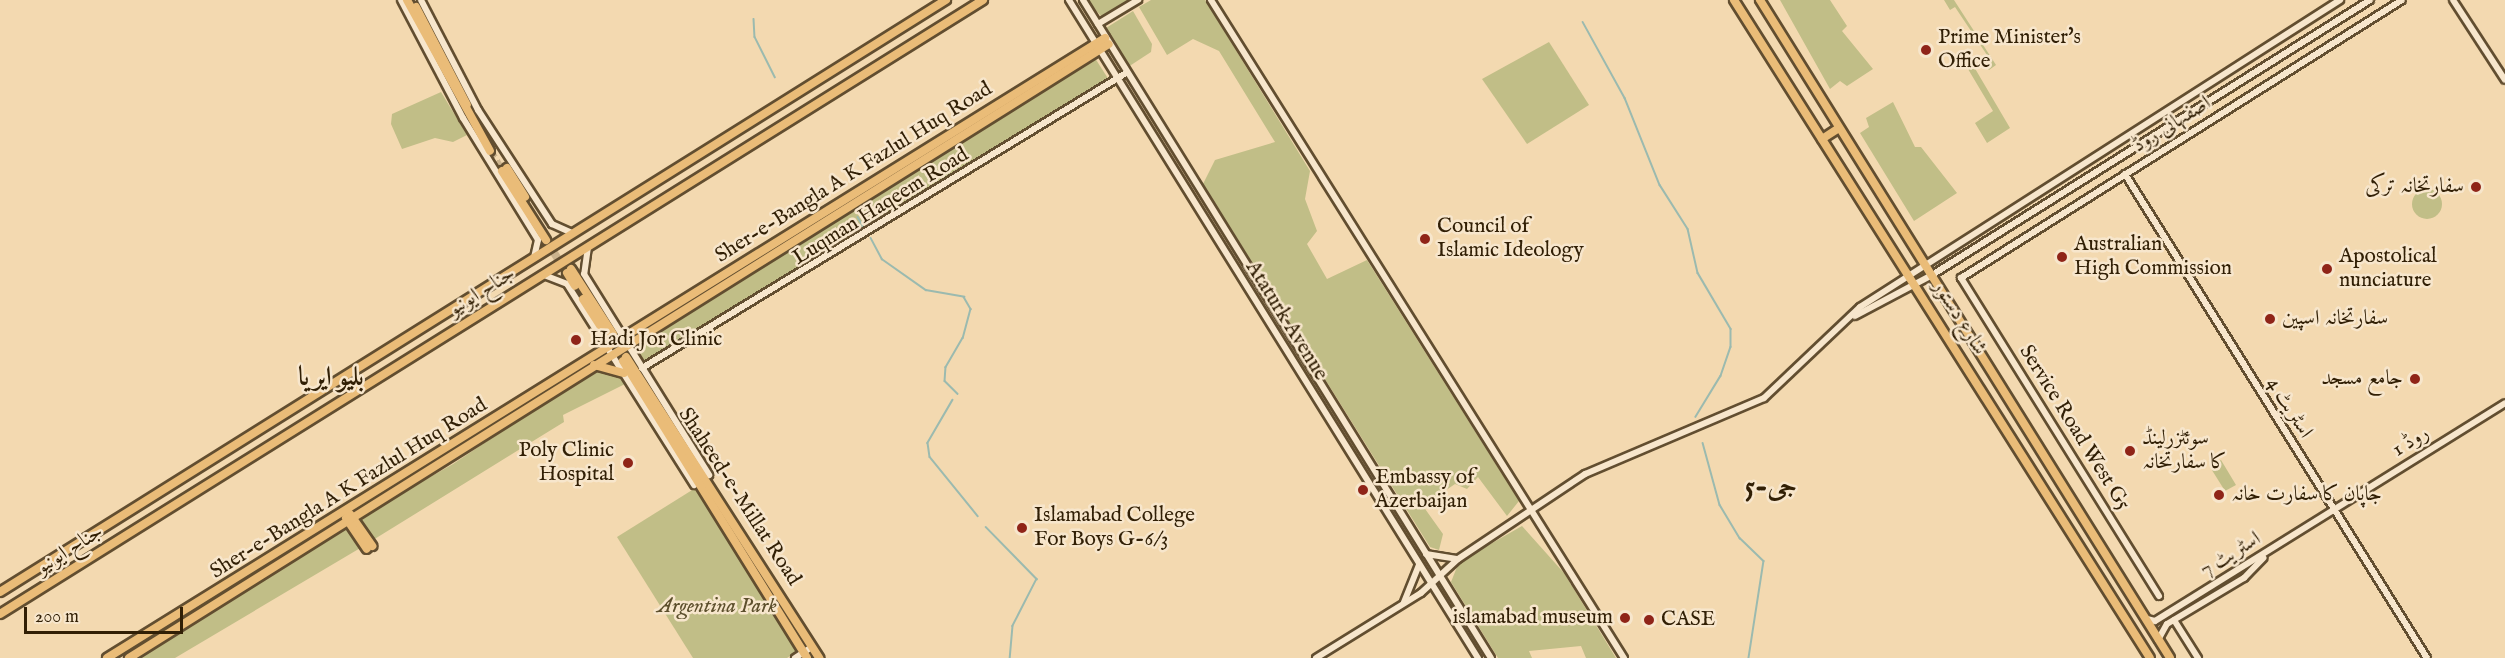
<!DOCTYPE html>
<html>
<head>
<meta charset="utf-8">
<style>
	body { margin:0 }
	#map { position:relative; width:2505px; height:658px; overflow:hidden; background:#f3d9b0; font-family:"IM FELL English",Amiri,serif }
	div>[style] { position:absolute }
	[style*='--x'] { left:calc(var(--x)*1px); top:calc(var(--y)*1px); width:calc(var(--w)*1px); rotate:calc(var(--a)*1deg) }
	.green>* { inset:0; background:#c1be87 }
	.round { border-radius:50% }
	.stream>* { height:1.5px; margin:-0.75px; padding:0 0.75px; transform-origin:0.75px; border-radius:0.75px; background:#9bbaaf }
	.major-tunnel>* { height:8px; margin-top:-4px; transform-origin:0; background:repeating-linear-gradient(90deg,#ccb48e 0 8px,transparent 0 12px) }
	.roads { filter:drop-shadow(2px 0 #624e30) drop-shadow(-2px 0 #624e30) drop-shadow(0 2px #624e30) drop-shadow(0 -2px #624e30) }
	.minor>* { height:6px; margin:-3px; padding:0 3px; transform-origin:3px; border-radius:3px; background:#f7e6cc }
	.major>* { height:8px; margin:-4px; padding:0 4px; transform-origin:4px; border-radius:4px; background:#eabc78 }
	.dots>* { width:16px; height:16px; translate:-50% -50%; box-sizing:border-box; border:3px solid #f7e6cc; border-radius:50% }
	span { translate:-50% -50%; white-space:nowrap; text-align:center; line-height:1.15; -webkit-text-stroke:5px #f7e6cc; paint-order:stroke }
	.poi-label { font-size:21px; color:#311f05 }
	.left { translate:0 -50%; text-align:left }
	.right { translate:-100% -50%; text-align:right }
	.street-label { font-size:21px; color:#311f05 }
	.park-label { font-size:21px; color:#5c4f2c; font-style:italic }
	.district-label { font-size:27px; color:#311f05; font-weight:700 }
	.scale { position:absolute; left:24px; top:607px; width:159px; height:27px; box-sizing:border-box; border:3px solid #311f05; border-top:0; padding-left:8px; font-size:18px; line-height:21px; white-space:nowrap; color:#311f05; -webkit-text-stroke:4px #f7e6cc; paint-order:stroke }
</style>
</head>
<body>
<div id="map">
	<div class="green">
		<div style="clip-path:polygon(1086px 0,1129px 0,1102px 17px)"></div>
		<div style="clip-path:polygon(1151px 0,1205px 0,1310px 171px,1305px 199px,1317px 231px,1307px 244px,1327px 279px,1367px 260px,1519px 501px,1507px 516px,1478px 477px,1467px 489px,1455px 484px,1423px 506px,1443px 534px,1439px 550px,1430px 547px,1203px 184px,1215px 160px,1275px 142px,1219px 51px,1193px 39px,1167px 55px,1139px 7px)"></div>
		<div style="clip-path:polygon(1780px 0,1830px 0,1847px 26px,1842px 31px,1873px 69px,1847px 86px,1840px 81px,1830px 89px)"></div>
		<div style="clip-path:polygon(1944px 0,1954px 0,1996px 65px,1989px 70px,1981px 59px,1987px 55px,1955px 7px,1950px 10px)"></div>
		<div style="clip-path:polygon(1133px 11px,1152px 44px,1151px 52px,1128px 67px,1106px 28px)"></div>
		<div style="clip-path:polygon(1549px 42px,1589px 105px,1527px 144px,1482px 79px)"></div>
		<div style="clip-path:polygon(1093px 55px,1109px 80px,647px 365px,634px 346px)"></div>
		<div style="clip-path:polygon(1970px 60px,2010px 128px,1987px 143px,1975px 123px,1993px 111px,1968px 69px)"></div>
		<div style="clip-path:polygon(441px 92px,467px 135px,453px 142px,435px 138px,402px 149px,391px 124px,392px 114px)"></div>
		<div style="clip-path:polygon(1893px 102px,1915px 147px,1921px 147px,1957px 193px,1914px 221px,1860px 133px,1869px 127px,1866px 118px)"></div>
		<div class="round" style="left:2412px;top:189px;width:30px;height:30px"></div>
		<div style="clip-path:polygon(593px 370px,616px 374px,625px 384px,563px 415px,564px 422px,373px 540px,358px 518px,453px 464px)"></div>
		<div style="clip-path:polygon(2221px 460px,2236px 485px,2225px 491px,2210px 467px)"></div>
		<div style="clip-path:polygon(697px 487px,800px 650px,787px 658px,693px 658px,617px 537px)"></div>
		<div style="clip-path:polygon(347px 526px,362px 547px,175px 658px,139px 658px)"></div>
		<div style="clip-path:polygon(1522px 526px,1564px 573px,1616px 658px,1586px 658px,1581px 646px,1529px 651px,1532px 658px,1498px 658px,1451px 582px,1459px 562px)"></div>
	</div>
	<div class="stream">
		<div style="--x:754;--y:19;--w:18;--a:87"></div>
		<div style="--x:755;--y:37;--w:45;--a:63.4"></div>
		<div style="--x:1583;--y:22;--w:87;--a:61.1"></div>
		<div style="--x:1625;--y:98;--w:94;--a:68.1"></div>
		<div style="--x:1660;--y:185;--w:52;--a:57.5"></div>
		<div style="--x:1688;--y:229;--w:45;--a:77.2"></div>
		<div style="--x:1698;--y:273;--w:65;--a:59.5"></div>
		<div style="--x:1731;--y:329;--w:18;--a:90"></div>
		<div style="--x:1731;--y:347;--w:31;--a:109"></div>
		<div style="--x:1721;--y:376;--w:48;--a:121.4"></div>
		<div style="--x:858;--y:217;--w:14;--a:60"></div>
		<div style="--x:871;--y:238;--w:24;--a:62"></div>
		<div style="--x:882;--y:259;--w:54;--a:35.2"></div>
		<div style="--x:926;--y:290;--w:39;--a:10"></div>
		<div style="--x:964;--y:297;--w:14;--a:60"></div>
		<div style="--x:971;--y:309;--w:30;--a:105"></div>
		<div style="--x:963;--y:338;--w:34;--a:120"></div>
		<div style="--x:946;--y:367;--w:14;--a:94"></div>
		<div style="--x:945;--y:381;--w:18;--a:45"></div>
		<div style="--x:953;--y:400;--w:50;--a:120.2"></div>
		<div style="--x:928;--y:443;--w:14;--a:82"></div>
		<div style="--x:930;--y:457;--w:76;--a:50.9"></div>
		<div style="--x:1703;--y:443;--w:64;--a:74.7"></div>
		<div style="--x:1720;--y:505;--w:39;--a:59"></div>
		<div style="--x:1740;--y:538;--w:33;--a:44"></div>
		<div style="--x:1764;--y:561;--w:98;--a:98.8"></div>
		<div style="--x:986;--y:527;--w:73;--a:45.6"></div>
		<div style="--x:1037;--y:579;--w:53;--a:117.1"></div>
		<div style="--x:1013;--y:626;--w:32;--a:95"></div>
	</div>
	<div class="major-tunnel">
		<div style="--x:490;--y:151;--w:23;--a:59"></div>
		<div style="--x:547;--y:242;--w:37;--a:57"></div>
	</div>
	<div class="roads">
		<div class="minor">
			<div style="--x:401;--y:0;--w:133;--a:62.3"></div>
			<div style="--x:463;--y:118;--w:143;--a:58.4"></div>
			<div style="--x:538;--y:240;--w:17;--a:103"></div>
			<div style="--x:421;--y:0;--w:124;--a:62.6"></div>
			<div style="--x:478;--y:110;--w:136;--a:57"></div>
			<div style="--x:552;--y:224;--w:22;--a:24"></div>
			<div style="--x:1069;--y:0;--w:775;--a:58.14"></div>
			<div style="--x:1083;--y:0;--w:774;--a:58.2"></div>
			<div style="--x:1211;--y:0;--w:777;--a:57.89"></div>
			<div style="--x:2453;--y:0;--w:95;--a:57"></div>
			<div style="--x:1098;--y:24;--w:47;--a:-31"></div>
			<div style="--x:2125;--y:174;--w:570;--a:58.04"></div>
			<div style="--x:588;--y:247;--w:27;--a:98"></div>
			<div style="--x:584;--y:274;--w:237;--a:58.1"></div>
			<div style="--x:544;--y:275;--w:25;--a:21"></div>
			<div style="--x:567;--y:284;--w:238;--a:57.7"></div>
			<div style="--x:1855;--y:316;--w:87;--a:-28"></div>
			<div style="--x:1932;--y:275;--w:517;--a:-32.12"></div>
			<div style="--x:642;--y:368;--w:567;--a:-31.36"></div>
			<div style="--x:1426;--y:554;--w:31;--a:9"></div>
			<div style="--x:2159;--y:596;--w:375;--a:-121.9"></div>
			<div style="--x:1961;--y:278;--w:521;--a:-32.23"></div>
			<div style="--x:1404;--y:602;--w:40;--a:-68"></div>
			<div style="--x:2147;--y:619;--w:8;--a:14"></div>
			<div style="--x:2155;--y:621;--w:412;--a:-31.9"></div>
			<div style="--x:2174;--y:620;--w:45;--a:57.7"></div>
			<div style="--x:2158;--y:640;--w:18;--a:-61"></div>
			<div style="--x:2167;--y:624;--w:90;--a:-30.9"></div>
			<div style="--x:2244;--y:578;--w:28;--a:-46"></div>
			<div style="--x:795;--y:658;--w:20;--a:-33"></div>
			<div style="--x:1316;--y:658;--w:123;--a:-31.8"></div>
			<div style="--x:1421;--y:593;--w:50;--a:-42.6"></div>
			<div style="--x:1458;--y:559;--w:153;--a:-33.8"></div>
			<div style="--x:1585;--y:474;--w:194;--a:-23"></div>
			<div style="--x:1764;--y:398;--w:132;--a:-43.5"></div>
			<div style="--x:1860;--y:307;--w:570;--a:-32.6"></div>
		</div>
		<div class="major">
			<div style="--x:407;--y:0;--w:172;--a:61.2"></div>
			<div style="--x:1734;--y:0;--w:778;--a:57.7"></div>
			<div style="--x:1760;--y:0;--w:775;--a:58.07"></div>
			<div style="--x:416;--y:7;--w:110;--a:62.5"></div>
			<div style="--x:1822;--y:139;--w:20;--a:-33"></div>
			<div style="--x:507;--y:168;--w:34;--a:58"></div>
			<div style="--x:502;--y:171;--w:82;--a:57.5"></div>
			<div style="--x:571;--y:269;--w:77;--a:57.1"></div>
			<div style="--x:567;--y:273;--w:15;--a:58"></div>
			<div style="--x:583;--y:299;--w:46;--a:57.3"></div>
			<div style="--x:626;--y:357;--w:358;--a:57.3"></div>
			<div style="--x:623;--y:361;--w:349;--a:58.2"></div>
			<div style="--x:594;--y:365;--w:31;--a:15"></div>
			<div style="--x:350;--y:514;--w:39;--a:55"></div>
			<div style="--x:346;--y:518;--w:37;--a:56"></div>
			<div style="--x:0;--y:592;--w:1116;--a:-32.04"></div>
			<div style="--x:0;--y:614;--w:1159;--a:-31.99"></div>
			<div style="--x:107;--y:658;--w:1175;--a:-31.85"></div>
			<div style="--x:129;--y:658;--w:1156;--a:-32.07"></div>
		</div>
	</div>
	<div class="dots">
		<div style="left:1926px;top:50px;background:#8f2418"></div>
		<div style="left:2476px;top:187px;background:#8f2418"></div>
		<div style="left:1425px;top:239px;background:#8f2418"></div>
		<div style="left:2062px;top:257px;background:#8f2418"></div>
		<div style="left:2327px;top:269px;background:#8f2418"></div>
		<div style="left:2270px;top:319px;background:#8f2418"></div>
		<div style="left:576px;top:340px;background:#8f2418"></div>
		<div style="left:2415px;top:379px;background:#8f2418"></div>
		<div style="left:2130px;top:451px;background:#8f2418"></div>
		<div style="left:628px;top:463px;background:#8f2418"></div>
		<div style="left:1363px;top:490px;background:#8f2418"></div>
		<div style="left:2219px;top:495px;background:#8f2418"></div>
		<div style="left:1022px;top:528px;background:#8f2418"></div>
		<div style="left:1625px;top:618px;background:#8f2418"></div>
		<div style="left:1649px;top:620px;background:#8f2418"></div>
	</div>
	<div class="poi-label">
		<span class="left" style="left:1938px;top:50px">Prime Minister's<br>Office</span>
		<span class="right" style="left:2464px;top:187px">سفارتخانہ ترکی</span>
		<span class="left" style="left:1437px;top:239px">Council of<br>Islamic Ideology</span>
		<span class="left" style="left:2074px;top:257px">Australian<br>High Commission</span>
		<span class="left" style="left:2339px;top:269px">Apostolical<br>nunciature</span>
		<span class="left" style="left:2282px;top:319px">سفارتخانہ اسپین</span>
		<span class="left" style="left:590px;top:340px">Hadi Jor Clinic</span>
		<span class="right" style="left:2403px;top:379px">جامع مسجد</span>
		<span class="left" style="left:2142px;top:451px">سوئٹزرلینڈ<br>کا سفارتخانہ</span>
		<span class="right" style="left:614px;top:463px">Poly Clinic<br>Hospital</span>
		<span class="left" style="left:1375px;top:490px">Embassy of<br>Azerbaijan</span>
		<span class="left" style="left:2231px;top:495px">جاپان کا سفارت خانہ</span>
		<span class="left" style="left:1034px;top:528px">Islamabad College<br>For Boys G-6/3</span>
		<span class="right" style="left:1613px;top:618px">islamabad museum</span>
		<span class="left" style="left:1661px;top:620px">CASE</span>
	</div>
	<div class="street-label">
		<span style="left:2172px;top:125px;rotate:-32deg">اصفہانی روڈ</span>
		<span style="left:854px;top:173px;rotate:-32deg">Sher-e-Bangla A K Fazlul Huq Road</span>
		<span style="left:881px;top:207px;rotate:-32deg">Luqman Haqeem Road</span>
		<span style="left:482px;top:292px;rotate:-32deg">جناح ایونیو</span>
		<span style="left:1959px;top:318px;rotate:58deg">شارع دستور</span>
		<span style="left:1286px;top:321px;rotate:58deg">Ataturk Avenue</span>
		<span style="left:2289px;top:408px;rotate:58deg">اسٹریٹ 4</span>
		<span style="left:2074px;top:428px;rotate:58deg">Service Road West G5</span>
		<span style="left:2411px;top:442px;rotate:-32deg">روڈ 1</span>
		<span style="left:349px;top:489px;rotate:-32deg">Sher-e-Bangla A K Fazlul Huq Road</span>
		<span style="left:739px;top:497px;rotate:57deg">Shaheed-e-Millat Road</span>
		<span style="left:70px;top:550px;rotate:-32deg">جناح ایونیو</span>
		<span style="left:2231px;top:555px;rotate:-32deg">اسٹریٹ 7</span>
	</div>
	<div class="park-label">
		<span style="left:717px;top:607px">Argentina Park</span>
	</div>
	<div class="district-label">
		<span style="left:331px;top:379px">بلیو ایریا</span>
		<span style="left:1771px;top:489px">جی-5</span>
	</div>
	<div class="scale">200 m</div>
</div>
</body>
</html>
